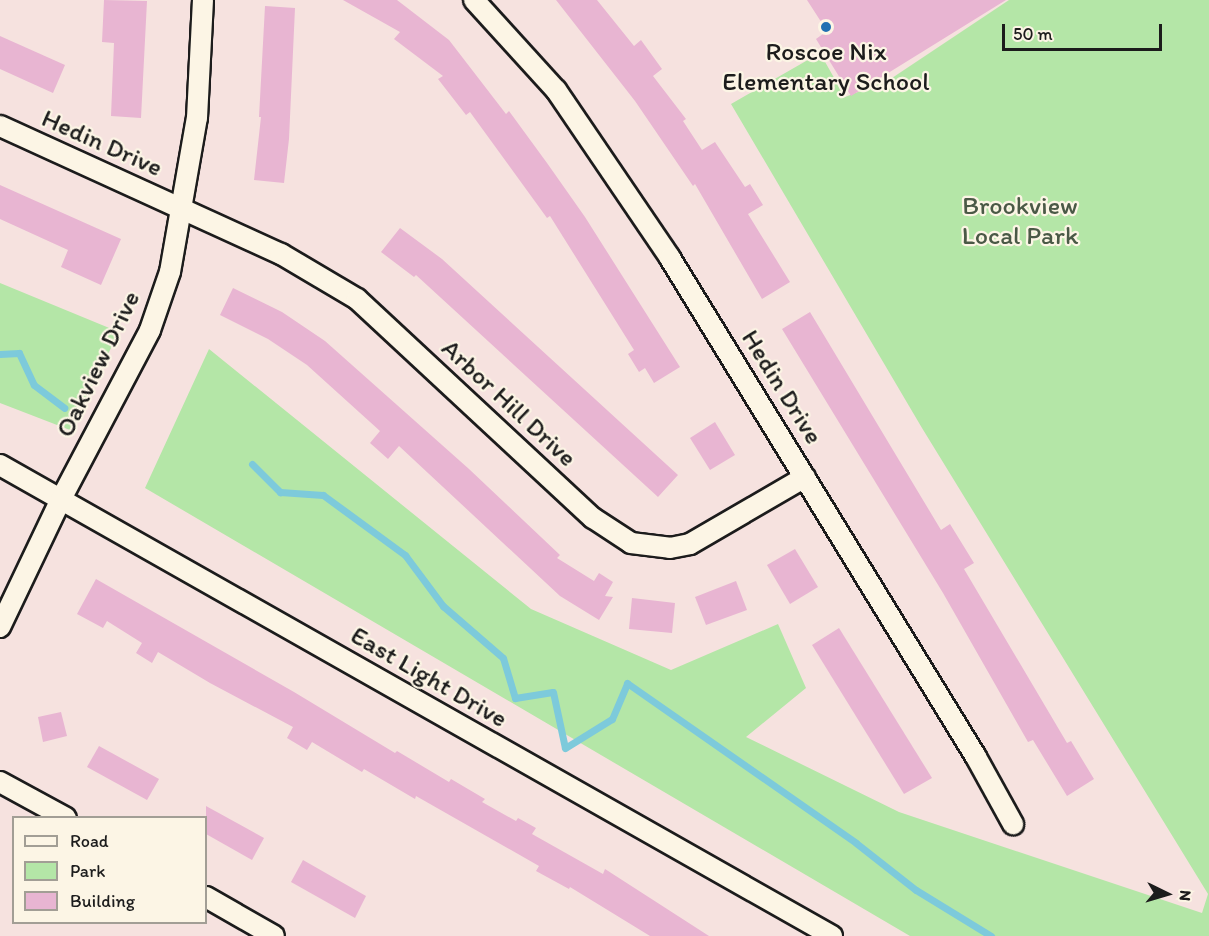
<!DOCTYPE html>
<html>
<head>
<meta charset="utf-8">
<style>
	body { margin:0 }
	#map { position:relative; width:1209px; height:936px; overflow:hidden; background:#f6e2df; font-family:Itim,sans-serif }
	div>[style] { position:absolute }
	[style*='--x'] { left:calc(var(--x)*1px); top:calc(var(--y)*1px); width:calc(var(--w)*1px); rotate:calc(var(--a)*1deg) }
	.green>* { inset:0; background:#b4e6a7 }
	.stream>* { height:7px; margin:-3.5px; padding:0 3.5px; transform-origin:3.5px; border-radius:3.5px; background:#7dcadb }
	.building>* { inset:0; background:#e8b5d2 }
	.roads { filter:drop-shadow(2px 0 #1c1c1c) drop-shadow(-2px 0 #1c1c1c) drop-shadow(0 2px #1c1c1c) drop-shadow(0 -2px #1c1c1c) }
	.street>* { height:20px; margin:-10px; padding:0 10px; transform-origin:10px; border-radius:10px; background:#fcf5e5 }
	.dots>* { width:16px; height:16px; translate:-50% -50%; box-sizing:border-box; border:3px solid #fcf5e5; border-radius:50% }
	span { translate:-50% -50%; white-space:nowrap; text-align:center; line-height:1.15; -webkit-text-stroke:4.5px #fcf5e5; paint-order:stroke }
	.poi-label { font-size:26px; color:#1c1c1c }
	.street-label { font-size:26px; color:#1c1c1c }
	.park-label { font-size:26px; color:#4a5946 }
	.legend { position:absolute; left:12px; top:816px; width:195px; height:108px; box-sizing:border-box; background:#fcf5e5; border:2px solid #a29e95; margin:0; padding:8px 10px; list-style:none; font-size:18px; color:#1c1c1c }
	.legend li { display:flex; align-items:center; gap:12px; height:30px }
	.legend b { width:30px; border:2px solid #a29e95 }
	.north { position:absolute; left:1137px; top:864px; width:60px; height:60px; -webkit-text-stroke:4px #fcf5e5; paint-order:stroke; rotate:95deg; font-size:16px; font-weight:700; line-height:24px; text-align:center; color:#1c1c1c }
	.north::after { content:''; display:block; margin:auto; width:21px; height:27px; background:#1c1c1c; clip-path:polygon(50% 0,100% 100%,50% 72%,0 100%) }
	.scale { position:absolute; left:1002px; top:24px; width:160px; height:27px; box-sizing:border-box; border:3px solid #1c1c1c; border-top:0; padding-left:8px; font-size:18px; line-height:21px; white-space:nowrap; color:#1c1c1c; -webkit-text-stroke:4px #fcf5e5; paint-order:stroke }
</style>
</head>
<body>
<div id="map">
	<div class="green">
		<div style="clip-path:polygon(1009px 0,1209px 0,1209px 936px,910px 936px,145px 488px,209px 349px,531px 609px,671px 670px,778px 624px,806px 688px,746px 737px,899px 812px,1202px 913px,1208px 894px,922px 428px,731px 104px,820px 53px,845px 97px,889px 80px)"></div>
		<div style="clip-path:polygon(0 283px,119px 332px,70px 430px,0 403px)"></div>
	</div>
	<div class="stream">
		<div style="--x:0;--y:354;--w:19;--a:-3"></div>
		<div style="--x:19;--y:353;--w:35;--a:65"></div>
		<div style="--x:34;--y:385;--w:38;--a:37"></div>
		<div style="--x:252;--y:464;--w:40;--a:45"></div>
		<div style="--x:280;--y:492;--w:43;--a:4"></div>
		<div style="--x:323;--y:495;--w:102;--a:36.2"></div>
		<div style="--x:405;--y:555;--w:64;--a:53.3"></div>
		<div style="--x:443;--y:606;--w:79;--a:40.9"></div>
		<div style="--x:503;--y:658;--w:42;--a:73.3"></div>
		<div style="--x:515;--y:698;--w:38;--a:-9"></div>
		<div style="--x:553;--y:692;--w:57;--a:77.9"></div>
		<div style="--x:565;--y:748;--w:55;--a:-31.7"></div>
		<div style="--x:612;--y:719;--w:39;--a:-67"></div>
		<div style="--x:627;--y:683;--w:279;--a:34.9"></div>
		<div style="--x:856;--y:843;--w:76;--a:38.1"></div>
		<div style="--x:916;--y:890;--w:88;--a:31.5"></div>
	</div>
	<div class="building">
		<div style="clip-path:polygon(104px 0,147px 1px,141px 118px,111px 116px,114px 43px,102px 42px)"></div>
		<div style="clip-path:polygon(343px 0,397px 0,449px 40px,506px 114px,509px 111px,547px 163px,585px 217px,680px 367px,654px 383px,645px 368px,639px 372px,628px 354px,634px 350px,550px 216px,547px 218px,470px 112px,466px 115px,438px 79px,443px 76px,394px 39px,400px 32px)"></div>
		<div style="clip-path:polygon(556px 0,597px 0,634px 46px,641px 40px,662px 69px,653px 76px,686px 119px,683px 121px,702px 150px,715px 142px,745px 187px,750px 184px,763px 205px,748px 214px,790px 282px,762px 299px,695px 184px,693px 186px,635px 101px)"></div>
		<div style="clip-path:polygon(807px 0,1006px 0,851px 96px,816px 39px,827px 31px)"></div>
		<div style="clip-path:polygon(265px 6px,295px 8px,289px 139px,284px 183px,254px 180px,261px 117px,259px 117px)"></div>
		<div style="clip-path:polygon(0 36px,65px 65px,53px 93px,0 69px)"></div>
		<div style="clip-path:polygon(0 185px,121px 239px,101px 285px,61px 267px,68px 250px,0 219px)"></div>
		<div style="clip-path:polygon(400px 228px,442px 259px,678px 475px,658px 497px,416px 275px,414px 277px,381px 252px)"></div>
		<div style="clip-path:polygon(233px 288px,282px 312px,325px 341px,469px 469px,560px 555px,557px 558px,594px 581px,599px 573px,613px 582px,605px 596px,613px 597px,599px 620px,560px 596px,399px 446px,388px 459px,370px 443px,380px 431px,307px 365px,268px 339px,220px 315px)"></div>
		<div style="clip-path:polygon(810px 312px,941px 530px,950px 524px,974px 563px,964px 569px,1067px 743px,1071px 741px,1094px 779px,1067px 796px,1033px 740px,1028px 742px,943px 593px,782px 329px)"></div>
		<div style="clip-path:polygon(715px 422px,735px 455px,710px 470px,690px 438px)"></div>
		<div style="clip-path:polygon(795px 549px,818px 587px,790px 604px,767px 565px)"></div>
		<div style="clip-path:polygon(96px 579px,294px 692px,395px 753px,397px 751px,449px 782px,451px 779px,485px 799px,482px 802px,516px 821px,518px 818px,536px 828px,532px 834px,603px 874px,605px 869px,709px 936px,650px 936px,570px 887px,569px 889px,536px 871px,539px 866px,416px 796px,415px 799px,364px 769px,362px 772px,312px 742px,307px 750px,287px 738px,293px 727px,210px 683px,158px 652px,152px 663px,136px 653px,142px 643px,107px 621px,103px 628px,77px 614px)"></div>
		<div style="clip-path:polygon(736px 581px,747px 610px,706px 625px,695px 597px)"></div>
		<div style="clip-path:polygon(632px 598px,675px 603px,672px 633px,629px 629px)"></div>
		<div style="clip-path:polygon(839px 628px,932px 778px,904px 794px,812px 645px)"></div>
		<div style="clip-path:polygon(61px 712px,67px 736px,43px 742px,38px 717px)"></div>
		<div style="clip-path:polygon(99px 746px,159px 779px,147px 800px,87px 767px)"></div>
		<div style="clip-path:polygon(206px 806px,264px 838px,252px 860px,206px 834px)"></div>
		<div style="clip-path:polygon(303px 860px,366px 896px,355px 918px,291px 882px)"></div>
	</div>
	<div class="roads">
		<div class="street">
			<div style="--x:474;--y:0;--w:122;--a:47.7"></div>
			<div style="--x:556;--y:90;--w:203;--a:55.8"></div>
			<div style="--x:670;--y:258;--w:585;--a:58.48"></div>
			<div style="--x:976;--y:757;--w:77;--a:61.1"></div>
			<div style="--x:0;--y:126;--w:309;--a:24.5"></div>
			<div style="--x:281;--y:254;--w:88;--a:30.6"></div>
			<div style="--x:357;--y:299;--w:322;--a:42.9"></div>
			<div style="--x:593;--y:518;--w:45;--a:33.3"></div>
			<div style="--x:631;--y:543;--w:39;--a:7"></div>
			<div style="--x:670;--y:548;--w:20;--a:-11"></div>
			<div style="--x:690;--y:544;--w:133;--a:-30.2"></div>
			<div style="--x:0;--y:465;--w:956;--a:29.51"></div>
			<div style="--x:0;--y:627;--w:142;--a:-64.5"></div>
			<div style="--x:61;--y:499;--w:191;--a:-62.2"></div>
			<div style="--x:150;--y:330;--w:61;--a:-71"></div>
			<div style="--x:170;--y:272;--w:156;--a:-80.1"></div>
			<div style="--x:197;--y:118;--w:118;--a:-87.1"></div>
			<div style="--x:0;--y:782;--w:75;--a:28.6"></div>
			<div style="--x:206;--y:897;--w:78;--a:29.8"></div>
		</div>
	</div>
	<div class="dots">
		<div style="left:826px;top:27px;background:#1f6fb2"></div>
	</div>
	<div class="poi-label">
		<span style="left:826px;top:67px">Roscoe Nix<br>Elementary School</span>
	</div>
	<div class="street-label">
		<span style="left:102px;top:143px;rotate:24deg">Hedin Drive</span>
		<span style="left:98px;top:364px;rotate:-64deg">Oakview Drive</span>
		<span style="left:782px;top:387px;rotate:58deg">Hedin Drive</span>
		<span style="left:509px;top:403px;rotate:43deg">Arbor Hill Drive</span>
		<span style="left:429px;top:677px;rotate:30deg">East Light Drive</span>
	</div>
	<div class="park-label">
		<span style="left:1020px;top:221px">Brookview<br>Local Park</span>
	</div>
	<ul class="legend">
	<li><b style="height:8px;background:#fcf5e5"></b>Road</li>
	<li><b style="height:16px;background:#b4e6a7"></b>Park</li>
	<li><b style="height:16px;background:#e8b5d2"></b>Building</li>
	</ul>
	<div class="north">N</div>
	<div class="scale">50 m</div>
</div>
</body>
</html>
